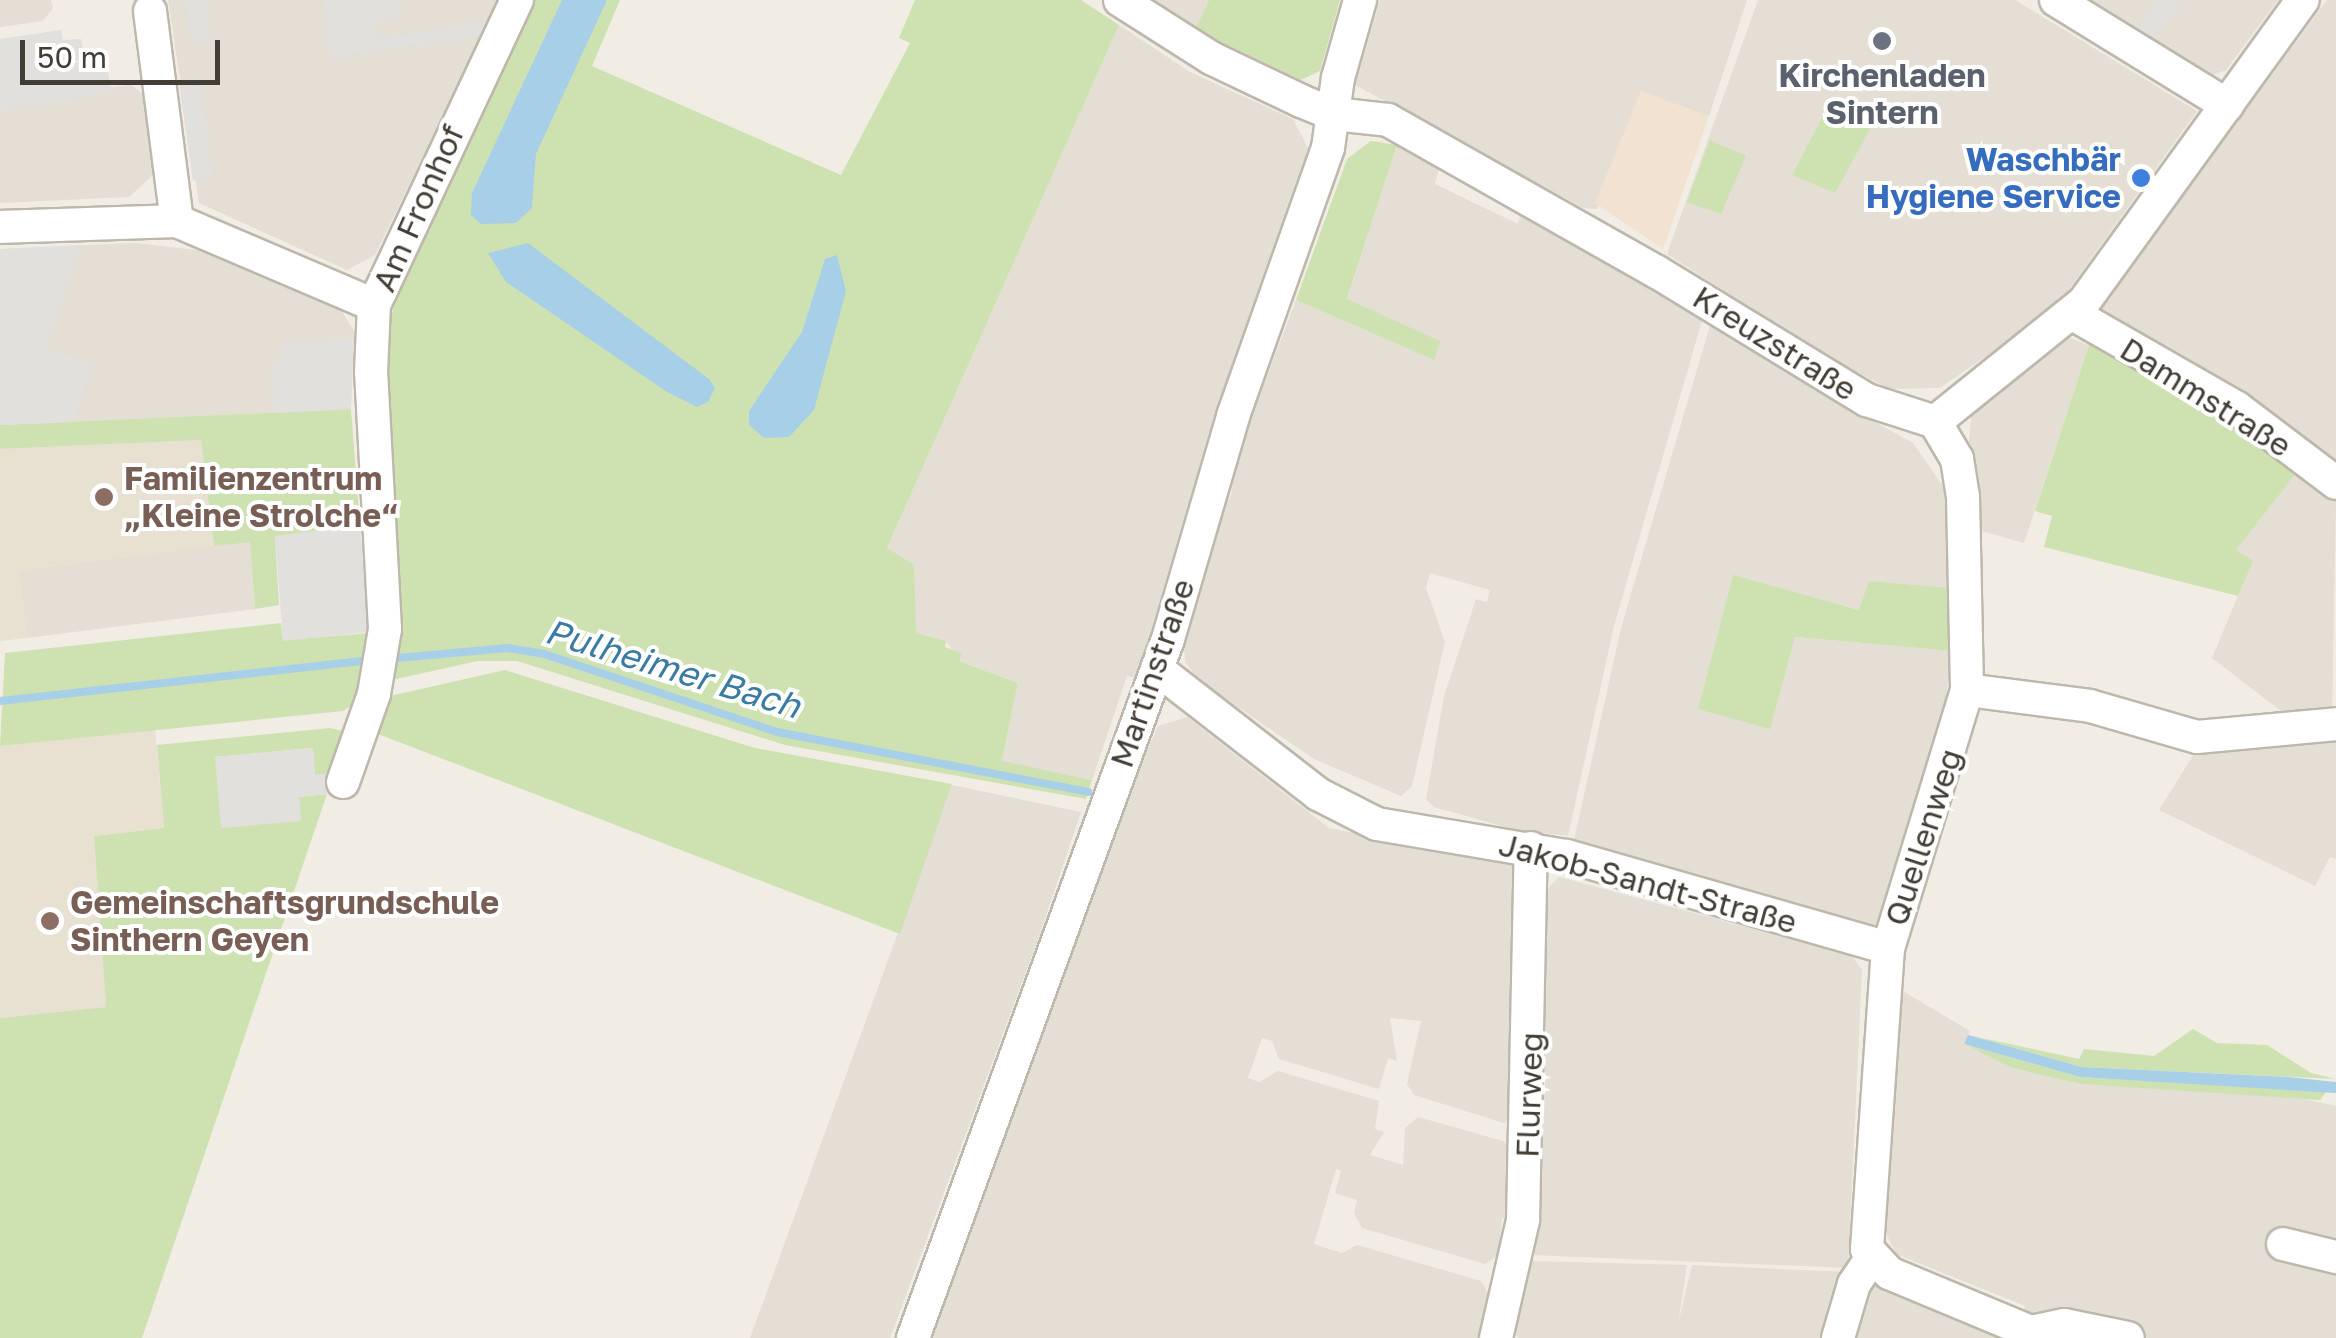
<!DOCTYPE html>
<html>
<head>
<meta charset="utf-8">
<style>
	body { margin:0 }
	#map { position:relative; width:2336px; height:1338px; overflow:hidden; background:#f1ede5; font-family:"Golos Text",sans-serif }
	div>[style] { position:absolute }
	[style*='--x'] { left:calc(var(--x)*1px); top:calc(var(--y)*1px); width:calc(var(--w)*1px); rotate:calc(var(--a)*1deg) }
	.residential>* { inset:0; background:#e4ded4 }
	.commercial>* { inset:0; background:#f1e2d2 }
	.education>* { inset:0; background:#e8e0d0 }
	.green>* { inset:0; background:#cee1b1 }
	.parking>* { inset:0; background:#e2e0dd }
	.water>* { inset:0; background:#a7d0e8 }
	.stream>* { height:8px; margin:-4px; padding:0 4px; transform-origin:4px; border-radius:4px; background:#a7d0e8 }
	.roads { filter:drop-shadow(2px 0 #beb7ac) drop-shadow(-2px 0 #beb7ac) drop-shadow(0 2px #beb7ac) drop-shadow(0 -2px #beb7ac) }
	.minor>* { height:32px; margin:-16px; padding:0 16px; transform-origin:16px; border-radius:16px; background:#fff }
	.dots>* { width:28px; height:28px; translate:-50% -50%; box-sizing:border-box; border:5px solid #fff; border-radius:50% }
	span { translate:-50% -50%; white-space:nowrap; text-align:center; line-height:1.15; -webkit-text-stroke:8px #fff; paint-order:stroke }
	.worship-label { font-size:32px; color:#5b616d; font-weight:700 }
	.shop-label { font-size:32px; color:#366cbe; font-weight:700 }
	.right { translate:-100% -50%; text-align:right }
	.street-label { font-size:32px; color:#423d35 }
	.education-label { font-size:32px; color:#785e54; font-weight:700 }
	.left { translate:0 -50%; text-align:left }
	.water-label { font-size:35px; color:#3a7ba3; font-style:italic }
	.scale { position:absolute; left:20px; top:40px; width:200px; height:45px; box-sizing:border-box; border:5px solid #423d35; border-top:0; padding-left:12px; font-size:30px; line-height:35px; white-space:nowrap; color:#423d35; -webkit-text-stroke:8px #fff; paint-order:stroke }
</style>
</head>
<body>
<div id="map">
	<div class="residential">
		<div style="clip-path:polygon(0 0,51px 0,53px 8px,43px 21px,0 27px)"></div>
		<div style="clip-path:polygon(168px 0,499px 0,375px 255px,347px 270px,199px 203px)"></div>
		<div style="clip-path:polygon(1146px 0,1209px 0,1196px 29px)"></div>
		<div style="clip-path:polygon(1380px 0,1747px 0,1709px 116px,1641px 92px,1597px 209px,1583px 208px,1355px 85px)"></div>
		<div style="clip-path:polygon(1758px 0,2015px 0,2197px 111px,2055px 309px,1940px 388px,1889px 389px,1815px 350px,1667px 254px)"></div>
		<div style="clip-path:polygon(2081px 0,2278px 0,2226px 70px,2213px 75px)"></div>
		<div style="clip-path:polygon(2327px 0,2336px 0,2336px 460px,2097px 313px)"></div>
		<div style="clip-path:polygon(1119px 25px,1190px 72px,1293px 119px,1308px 148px,1215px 412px,1137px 678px,1127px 676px,1092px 780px,1002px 762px,1018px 683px,959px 661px,946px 641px,916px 633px,887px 548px)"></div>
		<div style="clip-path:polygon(60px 31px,61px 41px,81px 39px,84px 58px,65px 64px,106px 59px,110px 87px,131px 85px,145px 95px,154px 174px,129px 197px,0 203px,0 39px)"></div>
		<div style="clip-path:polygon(1397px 145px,1440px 165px,1435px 184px,1518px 224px,1523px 207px,1703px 317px,1614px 626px,1568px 836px,1516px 830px,1434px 807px,1426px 799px,1444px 696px,1476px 599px,1487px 602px,1490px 590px,1430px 573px,1426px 588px,1445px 642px,1412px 786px,1401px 796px,1314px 759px,1198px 680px,1185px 661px,1184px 641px,1225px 498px,1230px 499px,1243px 440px,1296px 300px,1434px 360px,1347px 300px)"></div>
		<div style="clip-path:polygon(135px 243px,205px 251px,341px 310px,354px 331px,351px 409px,0 425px,0 249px)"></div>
		<div style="clip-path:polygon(1711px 322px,1798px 373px,1796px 379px,1913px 443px,1947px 492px,1952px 588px,1869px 581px,1860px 610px,1733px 576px,1698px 709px,1794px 637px,1953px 651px,1939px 741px,1875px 930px,1573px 845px,1621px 628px)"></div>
		<div style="clip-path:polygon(2067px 337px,2089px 345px,2024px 543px,1982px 531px,1968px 449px,1972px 412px)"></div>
		<div style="clip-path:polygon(2300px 468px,2336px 501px,2332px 714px,2281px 711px,2212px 658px,2252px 562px,2235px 551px)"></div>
		<div style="clip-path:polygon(250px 541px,255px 609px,27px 638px,19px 571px)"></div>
		<div style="clip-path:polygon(1187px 717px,1329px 828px,1517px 866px,1517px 1114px,1504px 1123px,1414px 1095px,1407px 1084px,1421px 1021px,1390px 1018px,1397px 1061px,1388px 1058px,1379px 1089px,1279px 1059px,1272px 1041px,1262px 1038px,1248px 1078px,1259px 1082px,1278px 1071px,1379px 1101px,1375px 1129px,1384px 1132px,1370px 1155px,1403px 1165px,1405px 1128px,1418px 1117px,1503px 1141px,1514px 1152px,1509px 1219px,1502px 1218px,1498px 1255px,1485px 1264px,1362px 1228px,1354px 1213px,1357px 1200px,1335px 1193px,1341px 1171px,1336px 1169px,1314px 1244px,1342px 1253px,1357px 1245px,1481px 1281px,1490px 1296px,1479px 1338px,932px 1338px,1127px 796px,1158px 726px)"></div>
		<div style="clip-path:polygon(2336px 741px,2336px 859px,2330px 857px,2315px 886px,2159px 810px,2197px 749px)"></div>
		<div style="clip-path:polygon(952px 785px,1081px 812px,1037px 942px,890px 1338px,750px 1338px)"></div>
		<div style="clip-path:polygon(1559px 877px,1851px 955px,1862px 970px,1848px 1268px,1532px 1255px,1544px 1111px,1546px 891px)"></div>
		<div style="clip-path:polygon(1901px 990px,1970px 1031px,1964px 1044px,2012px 1068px,2080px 1084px,2289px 1096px,2336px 1106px,2336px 1245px,2266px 1236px,2264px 1242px,2336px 1268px,2336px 1338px,2141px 1338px,2024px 1312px,2025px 1306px,1896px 1254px,1884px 1229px)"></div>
		<div style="clip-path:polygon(1531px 1261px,1687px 1265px,1678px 1324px,1692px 1265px,1847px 1272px,1829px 1338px,1520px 1338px,1513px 1333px)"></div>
		<div style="clip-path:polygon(1864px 1281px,2010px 1338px,1848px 1338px)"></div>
	</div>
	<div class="commercial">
		<div style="clip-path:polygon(1641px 91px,1709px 116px,1663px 249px,1595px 203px)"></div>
	</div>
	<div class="education">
		<div style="clip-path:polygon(201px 440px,214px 546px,19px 571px,27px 638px,0 641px,0 449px)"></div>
		<div style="clip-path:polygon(155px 729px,164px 828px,94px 836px,106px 1007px,0 1018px,0 746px)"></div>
	</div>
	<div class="green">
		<div style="clip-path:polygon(533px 0,620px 0,592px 66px,841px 175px,910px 43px,899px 38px,915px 0,1081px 0,1119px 25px,887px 548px,914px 565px,916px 633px,946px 641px,945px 647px,962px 654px,959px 661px,1018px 683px,1002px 761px,1092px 780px,1086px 799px,785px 745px,517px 661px,478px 661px,387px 681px,386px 331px,419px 231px)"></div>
		<div style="clip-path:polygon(1209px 0,1340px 0,1320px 71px,1301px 80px,1195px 30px)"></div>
		<div style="clip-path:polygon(1831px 101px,1876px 118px,1835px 193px,1792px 175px)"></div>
		<div style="clip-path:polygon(1710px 140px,1746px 156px,1721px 214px,1687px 202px)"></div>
		<div style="clip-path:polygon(1371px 141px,1397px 145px,1347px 299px,1440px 341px,1434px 360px,1296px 300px,1347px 159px)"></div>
		<div style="clip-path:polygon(2090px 342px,2229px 416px,2300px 468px,2236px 550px,2253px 561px,2238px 596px,2044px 547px,2052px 516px,2035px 511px)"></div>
		<div style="clip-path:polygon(351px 409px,360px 525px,275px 537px,279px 605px,255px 609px,250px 542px,214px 546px,201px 440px,0 449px,0 425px)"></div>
		<div style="clip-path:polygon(1733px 575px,1859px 610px,1869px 581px,1952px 588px,1953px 651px,1795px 637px,1770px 729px,1698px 709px)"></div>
		<div style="clip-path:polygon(281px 623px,283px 640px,372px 633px,357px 702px,343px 711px,0 746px,5px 653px)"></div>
		<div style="clip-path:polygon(505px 670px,755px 748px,952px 784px,900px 934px,370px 731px,381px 698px)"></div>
		<div style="clip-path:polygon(330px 728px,344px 731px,326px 774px,315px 775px,312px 748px,215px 757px,300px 821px,299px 797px,327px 794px,142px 1338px,0 1338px,0 1018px,106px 1007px,94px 836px,164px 828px,157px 745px)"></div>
		<div style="clip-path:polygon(2193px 1029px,2217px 1043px,2267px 1045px,2311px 1073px,2336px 1079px,2082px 1067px,1968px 1035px,2079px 1059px,2084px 1049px,2154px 1056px)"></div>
		<div style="clip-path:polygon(1964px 1044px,2080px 1077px,2327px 1091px,2320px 1100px,2080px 1084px,2012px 1068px)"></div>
	</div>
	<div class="parking">
		<div style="clip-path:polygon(186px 0,205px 0,211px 40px,191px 42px)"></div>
		<div style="clip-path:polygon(323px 0,397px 0,399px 17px,375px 21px,378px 38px,488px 23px,481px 36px,331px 57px)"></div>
		<div style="clip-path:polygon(2158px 0,2182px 0,2153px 40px,2136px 32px)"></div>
		<div style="clip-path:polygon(61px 30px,63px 40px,81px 39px,84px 59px,64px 64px,106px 59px,112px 94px,0 109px,0 39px)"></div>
		<div style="clip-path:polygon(199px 80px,213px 178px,193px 181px,179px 83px)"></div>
		<div style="clip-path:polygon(80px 245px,45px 348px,92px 365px,73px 422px,0 425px,2px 249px)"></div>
		<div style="clip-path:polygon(354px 339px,351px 409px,275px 413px,273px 363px,282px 362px,282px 343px)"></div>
		<div style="clip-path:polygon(360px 525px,368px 632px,283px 641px,275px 536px)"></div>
		<div style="clip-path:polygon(313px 748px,315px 774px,326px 774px,327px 794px,299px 797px,301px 821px,221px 828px,215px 757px)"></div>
	</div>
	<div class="water">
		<div style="clip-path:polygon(562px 0,607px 0,536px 154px,532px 208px,516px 223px,481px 224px,471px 215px,472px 193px)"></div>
		<div style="clip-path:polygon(528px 243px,709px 379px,715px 388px,708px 402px,697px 407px,667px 392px,506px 282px,488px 253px)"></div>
		<div style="clip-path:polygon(837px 255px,846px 291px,814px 410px,789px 437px,764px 438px,749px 425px,749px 411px,802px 332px,825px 259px)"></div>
		<div style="clip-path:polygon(1968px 1035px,2082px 1067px,2288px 1077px,2336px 1082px,2336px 1093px,2080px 1077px,1964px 1044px)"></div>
	</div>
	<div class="stream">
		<div style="--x:387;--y:659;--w:121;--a:-5.2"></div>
		<div style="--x:507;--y:648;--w:37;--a:9"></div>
		<div style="--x:544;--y:654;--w:246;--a:18.5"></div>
		<div style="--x:777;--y:732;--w:317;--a:10.9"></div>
		<div style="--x:0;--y:701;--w:375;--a:-6.3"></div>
	</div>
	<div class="roads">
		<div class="minor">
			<div style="--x:1120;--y:0;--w:108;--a:32.5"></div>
			<div style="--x:1211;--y:58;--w:100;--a:25.5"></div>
			<div style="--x:1301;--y:101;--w:35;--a:22"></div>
			<div style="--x:1334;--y:114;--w:54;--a:6.3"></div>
			<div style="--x:1388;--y:120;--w:309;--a:29.5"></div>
			<div style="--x:1657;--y:272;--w:246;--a:31.4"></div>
			<div style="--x:1867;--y:400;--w:71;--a:17.9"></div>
			<div style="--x:2056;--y:0;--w:201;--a:31.6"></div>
			<div style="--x:150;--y:11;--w:212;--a:82.7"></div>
			<div style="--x:0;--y:227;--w:177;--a:-1.9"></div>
			<div style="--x:177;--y:221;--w:214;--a:23.1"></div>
			<div style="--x:2073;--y:314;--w:189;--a:29.8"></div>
			<div style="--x:2237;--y:408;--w:124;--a:37.1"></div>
			<div style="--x:1935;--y:422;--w:43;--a:59.3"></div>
			<div style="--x:1957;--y:459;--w:38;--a:81"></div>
			<div style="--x:1963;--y:497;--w:193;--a:88.8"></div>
			<div style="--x:1967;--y:690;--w:270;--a:107"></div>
			<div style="--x:1888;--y:948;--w:302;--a:94"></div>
			<div style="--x:1867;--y:1249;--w:33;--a:47"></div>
			<div style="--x:1889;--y:1273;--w:169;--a:22.6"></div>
			<div style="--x:1935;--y:422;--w:191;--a:-38.8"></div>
			<div style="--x:2084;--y:302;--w:373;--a:-54.1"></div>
			<div style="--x:1157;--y:669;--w:204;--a:37.8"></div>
			<div style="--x:1318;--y:794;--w:66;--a:27"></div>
			<div style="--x:1377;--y:824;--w:193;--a:9.6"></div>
			<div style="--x:1567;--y:856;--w:334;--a:16"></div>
			<div style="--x:1967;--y:690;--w:124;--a:7.4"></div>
			<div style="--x:2090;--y:706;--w:111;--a:16.2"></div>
			<div style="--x:2197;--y:737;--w:140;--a:-5.3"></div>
			<div style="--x:343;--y:782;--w:93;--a:-70.6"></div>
			<div style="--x:374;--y:694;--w:66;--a:-80.4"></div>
			<div style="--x:385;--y:629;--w:256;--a:-93.1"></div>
			<div style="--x:371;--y:373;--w:68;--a:-87.5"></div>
			<div style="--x:374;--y:305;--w:337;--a:-64.9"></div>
			<div style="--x:2283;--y:1244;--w:55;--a:13.8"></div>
			<div style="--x:2036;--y:1331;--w:29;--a:-12"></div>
			<div style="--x:2064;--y:1325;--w:65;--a:11.5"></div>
			<div style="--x:913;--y:1338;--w:744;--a:-69.96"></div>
			<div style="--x:1168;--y:639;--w:232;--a:-73.7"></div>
			<div style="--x:1233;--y:416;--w:284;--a:-70.5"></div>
			<div style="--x:1328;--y:148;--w:71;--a:-81.9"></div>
			<div style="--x:1338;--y:78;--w:81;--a:-74.2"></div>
			<div style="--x:1496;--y:1338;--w:121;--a:-77.1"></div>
			<div style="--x:1523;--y:1220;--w:372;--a:-88.8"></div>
			<div style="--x:1838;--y:1338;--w:56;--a:-73.5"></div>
			<div style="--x:1854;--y:1284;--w:30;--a:-56"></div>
		</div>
	</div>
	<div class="dots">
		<div style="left:1882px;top:41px;background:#6b7280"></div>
		<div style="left:2141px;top:178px;background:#3f7fe0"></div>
		<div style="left:104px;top:497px;background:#8d6e63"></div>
		<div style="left:50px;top:921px;background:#8d6e63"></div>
	</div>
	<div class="worship-label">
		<span style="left:1882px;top:94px">Kirchenladen<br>Sintern</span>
	</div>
	<div class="shop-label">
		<span class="right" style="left:2121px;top:178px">Waschbär<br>Hygiene Service</span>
	</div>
	<div class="street-label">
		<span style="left:418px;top:208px;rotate:-66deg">Am Fronhof</span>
		<span style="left:1775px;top:343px;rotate:32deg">Kreuzstraße</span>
		<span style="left:2206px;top:397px;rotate:32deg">Dammstraße</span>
		<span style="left:1152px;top:673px;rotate:-71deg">Martinstraße</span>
		<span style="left:1923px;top:837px;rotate:-72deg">Quellenweg</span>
		<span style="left:1648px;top:883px;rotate:15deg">Jakob-Sandt-Straße</span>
		<span style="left:1529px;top:1095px;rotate:-88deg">Flurweg</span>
	</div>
	<div class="education-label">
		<span class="left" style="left:124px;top:497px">Familienzentrum<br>„Kleine Strolche“</span>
		<span class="left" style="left:70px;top:921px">Gemeinschaftsgrundschule<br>Sinthern Geyen</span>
	</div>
	<div class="water-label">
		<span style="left:673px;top:668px;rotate:17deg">Pulheimer Bach</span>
	</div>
	<div class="scale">50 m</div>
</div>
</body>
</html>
